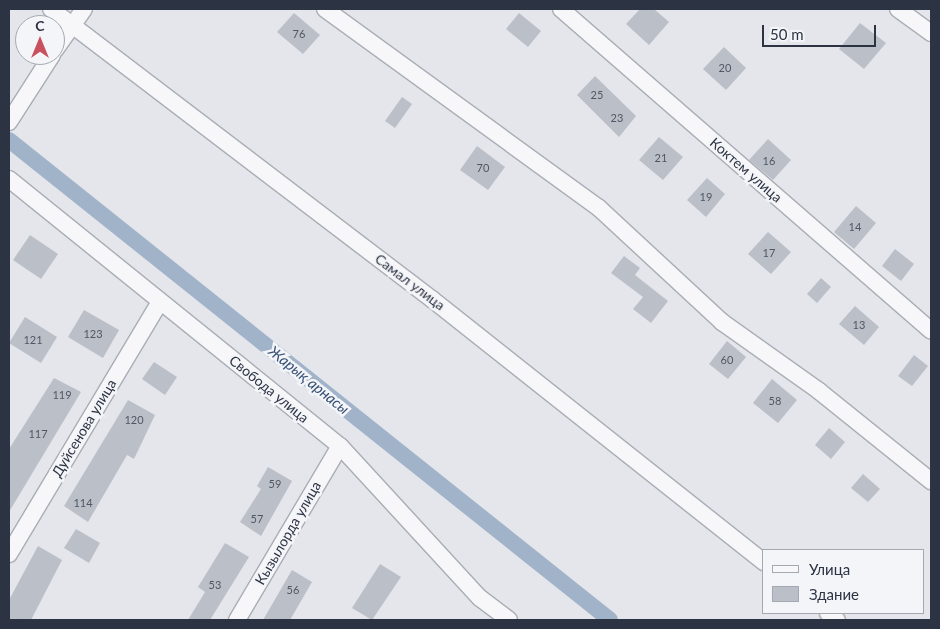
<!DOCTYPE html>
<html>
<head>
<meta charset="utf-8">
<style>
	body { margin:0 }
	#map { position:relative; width:940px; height:629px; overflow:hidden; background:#e4e6eb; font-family:Lato,sans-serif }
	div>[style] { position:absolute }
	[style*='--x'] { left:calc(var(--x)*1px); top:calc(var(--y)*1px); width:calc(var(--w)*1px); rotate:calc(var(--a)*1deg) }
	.canal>* { height:16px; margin:-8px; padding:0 8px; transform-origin:8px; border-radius:8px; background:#a1b3c9 }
	.building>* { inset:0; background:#bbbfc8 }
	.roads { filter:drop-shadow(1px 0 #a9adb5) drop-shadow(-1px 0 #a9adb5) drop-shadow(0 1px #a9adb5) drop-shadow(0 -1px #a9adb5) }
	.street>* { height:16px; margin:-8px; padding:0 8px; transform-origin:8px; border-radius:8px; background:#f7f7f9 }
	span { translate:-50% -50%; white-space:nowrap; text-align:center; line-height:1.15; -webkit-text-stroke:5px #f4f5f8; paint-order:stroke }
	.number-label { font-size:11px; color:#505764 }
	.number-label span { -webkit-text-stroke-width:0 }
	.street-label { font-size:14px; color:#2c3443 }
	.water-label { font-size:15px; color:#385175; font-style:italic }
	.frame { position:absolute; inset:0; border:10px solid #2c3443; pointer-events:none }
	.legend { position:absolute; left:762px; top:549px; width:162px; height:65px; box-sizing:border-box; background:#f4f5f8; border:1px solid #a4a8b0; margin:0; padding:6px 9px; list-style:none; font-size:15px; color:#2c3443 }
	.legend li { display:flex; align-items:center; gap:10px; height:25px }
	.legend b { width:25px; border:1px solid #a4a8b0 }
	.north { position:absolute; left:15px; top:15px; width:50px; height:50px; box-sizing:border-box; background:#f4f5f8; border:1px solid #a4a8b0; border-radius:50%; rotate:0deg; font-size:14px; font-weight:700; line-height:20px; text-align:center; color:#2c3443 }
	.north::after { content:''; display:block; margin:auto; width:18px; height:22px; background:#c9505e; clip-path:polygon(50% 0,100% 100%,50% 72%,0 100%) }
	.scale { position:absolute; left:762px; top:25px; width:114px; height:22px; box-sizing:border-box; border:2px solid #2c3443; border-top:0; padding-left:6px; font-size:15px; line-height:18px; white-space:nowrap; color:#2c3443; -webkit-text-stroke:4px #f4f5f8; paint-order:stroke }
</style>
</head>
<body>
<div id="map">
	<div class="canal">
		<div style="--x:9;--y:140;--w:769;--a:38.61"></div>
	</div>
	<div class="building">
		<div style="clip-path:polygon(640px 9px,654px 9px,669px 22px,649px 45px,626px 24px)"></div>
		<div style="clip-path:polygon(294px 13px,320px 35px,303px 54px,277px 32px)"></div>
		<div style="clip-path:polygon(519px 13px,541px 31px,528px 47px,506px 29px)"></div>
		<div style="clip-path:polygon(860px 23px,886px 43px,864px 69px,839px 49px)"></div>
		<div style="clip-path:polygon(724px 47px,746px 68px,726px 90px,703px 69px)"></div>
		<div style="clip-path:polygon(595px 76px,636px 116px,619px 137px,577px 95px)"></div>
		<div style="clip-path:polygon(402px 97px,412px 104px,395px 128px,385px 121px)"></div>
		<div style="clip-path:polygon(659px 137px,683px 157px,663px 180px,639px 160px)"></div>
		<div style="clip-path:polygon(768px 139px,791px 160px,773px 180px,749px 160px)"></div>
		<div style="clip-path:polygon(477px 146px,505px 167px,488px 190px,460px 170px)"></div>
		<div style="clip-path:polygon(707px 178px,725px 194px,706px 217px,687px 200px)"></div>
		<div style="clip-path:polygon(856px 206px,876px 223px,854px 249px,834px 232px)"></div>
		<div style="clip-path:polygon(768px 232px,791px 252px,771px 274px,748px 254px)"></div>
		<div style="clip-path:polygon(30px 235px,58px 254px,41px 279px,13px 260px)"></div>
		<div style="clip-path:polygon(895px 249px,914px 264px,901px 281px,882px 266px)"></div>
		<div style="clip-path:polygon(624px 256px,640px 268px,635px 275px,668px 301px,651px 323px,633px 309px,643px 297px,611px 273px)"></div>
		<div style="clip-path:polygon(821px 278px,831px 287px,817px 303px,807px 294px)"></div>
		<div style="clip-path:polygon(855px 306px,879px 327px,864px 345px,839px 324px)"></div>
		<div style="clip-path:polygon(84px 310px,119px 330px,103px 358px,68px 337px)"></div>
		<div style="clip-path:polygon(25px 317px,57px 337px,41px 363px,9px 343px)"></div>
		<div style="clip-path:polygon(727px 341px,746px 357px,728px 379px,709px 364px)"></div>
		<div style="clip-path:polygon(914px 355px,928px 366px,912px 386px,898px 376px)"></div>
		<div style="clip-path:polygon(154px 362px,177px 377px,165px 395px,142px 379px)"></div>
		<div style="clip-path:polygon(54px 378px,81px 392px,9px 512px,9px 449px)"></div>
		<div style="clip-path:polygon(772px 379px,797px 400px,778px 423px,753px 403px)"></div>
		<div style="clip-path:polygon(128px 400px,155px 415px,134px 459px,127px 455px,88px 522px,64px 506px)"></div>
		<div style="clip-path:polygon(829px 428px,845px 442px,831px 459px,815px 445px)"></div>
		<div style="clip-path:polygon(268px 467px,292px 481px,261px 536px,240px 522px,261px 489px,257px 486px)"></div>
		<div style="clip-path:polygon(863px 474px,880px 489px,868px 502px,851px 488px)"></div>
		<div style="clip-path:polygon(76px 529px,100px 543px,89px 563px,64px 548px)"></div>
		<div style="clip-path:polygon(225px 543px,249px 557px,210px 620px,188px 620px,205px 592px,198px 587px)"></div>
		<div style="clip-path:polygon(38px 546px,62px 560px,31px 620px,9px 620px,9px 600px)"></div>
		<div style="clip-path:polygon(380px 564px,401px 577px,372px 620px,352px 608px)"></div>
		<div style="clip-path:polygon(292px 570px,312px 582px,290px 620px,263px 620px)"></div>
	</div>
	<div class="roads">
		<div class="street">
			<div style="--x:51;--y:9;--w:480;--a:37.3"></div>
			<div style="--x:433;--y:300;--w:422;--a:38.4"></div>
			<div style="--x:325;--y:9;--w:339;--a:36"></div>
			<div style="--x:599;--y:208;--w:168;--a:42.8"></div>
			<div style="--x:722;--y:322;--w:119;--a:35.4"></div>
			<div style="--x:819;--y:391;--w:144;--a:38.8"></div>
			<div style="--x:561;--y:9;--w:490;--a:41"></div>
			<div style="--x:898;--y:9;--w:41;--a:36"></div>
			<div style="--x:55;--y:50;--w:50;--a:-54.7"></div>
			<div style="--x:9;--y:122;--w:80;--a:-57.3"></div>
			<div style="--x:9;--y:179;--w:425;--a:38.9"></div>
			<div style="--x:340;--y:446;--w:207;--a:47.4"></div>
			<div style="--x:480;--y:598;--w:36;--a:37"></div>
			<div style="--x:9;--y:554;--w:294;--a:-59.1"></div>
			<div style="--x:828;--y:613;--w:11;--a:38"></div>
			<div style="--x:237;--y:620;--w:202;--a:-59.4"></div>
		</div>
	</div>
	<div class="number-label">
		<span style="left:299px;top:34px">76</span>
		<span style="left:725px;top:68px">20</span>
		<span style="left:597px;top:95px">25</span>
		<span style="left:617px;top:118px">23</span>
		<span style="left:661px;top:158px">21</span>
		<span style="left:769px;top:161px">16</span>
		<span style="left:483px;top:168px">70</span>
		<span style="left:706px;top:197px">19</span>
		<span style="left:855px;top:227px">14</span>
		<span style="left:769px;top:253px">17</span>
		<span style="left:859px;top:325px">13</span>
		<span style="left:93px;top:334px">123</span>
		<span style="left:33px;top:340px">121</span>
		<span style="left:727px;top:360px">60</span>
		<span style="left:62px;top:395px">119</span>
		<span style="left:775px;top:401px">58</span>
		<span style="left:134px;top:420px">120</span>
		<span style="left:38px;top:434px">117</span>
		<span style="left:275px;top:484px">59</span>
		<span style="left:83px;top:503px">114</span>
		<span style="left:257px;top:519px">57</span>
		<span style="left:215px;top:585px">53</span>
		<span style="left:293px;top:590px">56</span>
	</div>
	<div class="street-label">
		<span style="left:746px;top:170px;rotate:41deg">Коктем улица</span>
		<span style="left:410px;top:282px;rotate:37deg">Самал улица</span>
		<span style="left:269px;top:389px;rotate:39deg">Свобода улица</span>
		<span style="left:84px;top:428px;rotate:-59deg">Дуйсенова улица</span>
		<span style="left:288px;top:533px;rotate:-60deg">Кызылорда улица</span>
	</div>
	<div class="water-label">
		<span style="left:309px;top:380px;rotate:39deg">Жарық арнасы</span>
	</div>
	<div class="frame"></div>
	<ul class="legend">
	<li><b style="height:6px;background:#f7f7f9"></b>Улица</li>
	<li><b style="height:14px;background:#bbbfc8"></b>Здание</li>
	</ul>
	<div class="north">С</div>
	<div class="scale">50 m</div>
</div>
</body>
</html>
